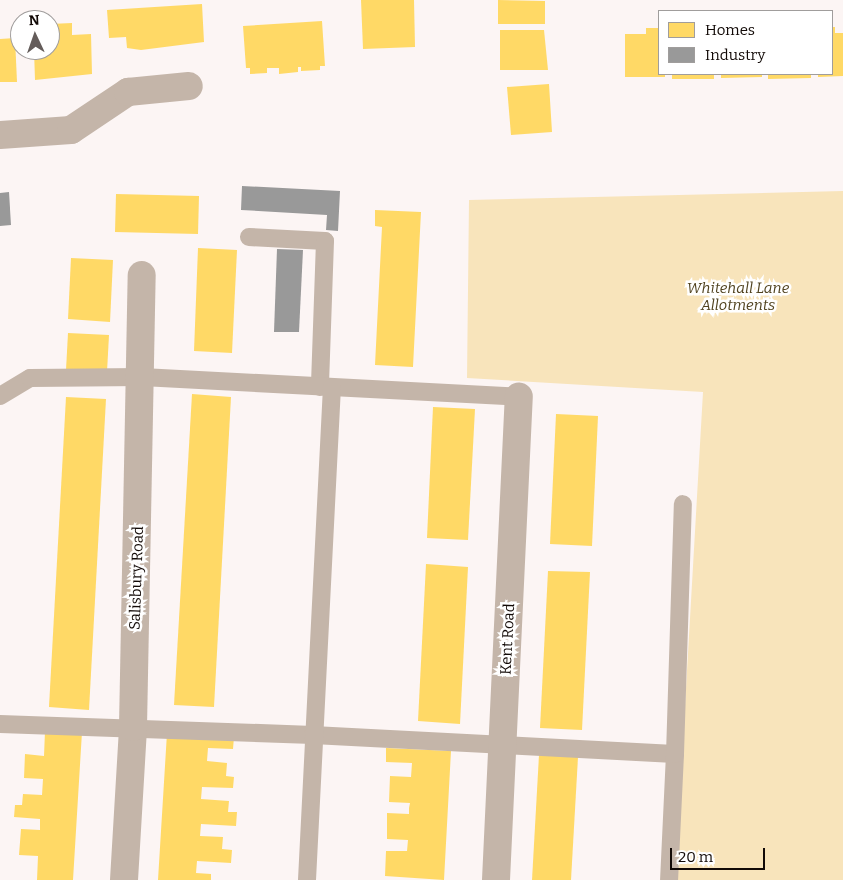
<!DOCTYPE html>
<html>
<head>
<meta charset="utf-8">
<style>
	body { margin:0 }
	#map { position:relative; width:843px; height:880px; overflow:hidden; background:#fcf5f4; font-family:Bitter,serif }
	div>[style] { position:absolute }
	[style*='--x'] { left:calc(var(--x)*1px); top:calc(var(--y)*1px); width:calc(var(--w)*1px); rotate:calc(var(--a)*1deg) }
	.green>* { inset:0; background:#f8e4bb }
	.homes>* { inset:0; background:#ffd966 }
	.industry>* { inset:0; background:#999 }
	.lane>* { height:18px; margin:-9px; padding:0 9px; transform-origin:9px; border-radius:9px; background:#c4b5a9 }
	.street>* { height:28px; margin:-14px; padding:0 14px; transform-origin:14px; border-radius:14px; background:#c4b5a9 }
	span { translate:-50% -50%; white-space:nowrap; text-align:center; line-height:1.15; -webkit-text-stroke:5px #fff; paint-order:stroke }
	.park-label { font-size:15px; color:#514320; font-style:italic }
	.street-label { font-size:15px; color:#120a07 }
	.legend { position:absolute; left:658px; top:10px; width:175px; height:65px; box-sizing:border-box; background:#fff; border:1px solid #a09d9c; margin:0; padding:6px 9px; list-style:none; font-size:15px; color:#120a07 }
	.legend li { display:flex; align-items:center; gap:10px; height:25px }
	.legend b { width:25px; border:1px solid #a09d9c }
	.north { position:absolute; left:10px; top:10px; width:50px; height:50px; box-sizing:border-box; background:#fff; border:1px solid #a09d9c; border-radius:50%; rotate:357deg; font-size:14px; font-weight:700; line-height:20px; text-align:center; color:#120a07 }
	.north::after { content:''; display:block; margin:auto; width:18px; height:22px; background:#645c5a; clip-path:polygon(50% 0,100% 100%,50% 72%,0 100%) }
	.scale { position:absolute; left:670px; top:848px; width:95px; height:22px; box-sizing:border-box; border:2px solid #120a07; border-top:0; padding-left:6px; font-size:15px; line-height:18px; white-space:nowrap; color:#120a07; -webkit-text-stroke:4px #fff; paint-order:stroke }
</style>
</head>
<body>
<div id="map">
	<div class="green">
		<div style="clip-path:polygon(843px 191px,843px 880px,675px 880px,703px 392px,467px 378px,469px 200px)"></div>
	</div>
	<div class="homes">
		<div style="clip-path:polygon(361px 0,414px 0,415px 47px,363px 49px)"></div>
		<div style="clip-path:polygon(498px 0,545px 1px,545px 24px,498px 24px)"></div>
		<div style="clip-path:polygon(202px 4px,204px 42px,141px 50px,127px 48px,126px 37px,109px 38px,107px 10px)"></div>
		<div style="clip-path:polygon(322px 21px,325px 66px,320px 66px,320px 70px,301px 71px,301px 67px,298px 67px,298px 72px,279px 74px,279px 68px,267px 68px,267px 73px,250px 74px,250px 68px,246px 68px,243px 26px)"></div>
		<div style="clip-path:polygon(72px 23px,72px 35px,91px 34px,92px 74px,35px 80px,34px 50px,50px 50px,50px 24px)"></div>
		<div style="clip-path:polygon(832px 27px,835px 27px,835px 33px,843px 33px,843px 76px,818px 77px,818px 74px,832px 74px)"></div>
		<div style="clip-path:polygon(646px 28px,659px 28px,659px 74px,665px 74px,665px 77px,625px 77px,625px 34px,646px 34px)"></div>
		<div style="clip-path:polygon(500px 30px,544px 30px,548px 70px,500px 70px)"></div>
		<div style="clip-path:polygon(15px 38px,17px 82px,0 82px,0 39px)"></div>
		<div style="clip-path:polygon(672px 74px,714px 74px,714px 79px,672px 79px)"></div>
		<div style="clip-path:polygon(721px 74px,762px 74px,762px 77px,721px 78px)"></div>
		<div style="clip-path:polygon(768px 74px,811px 74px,811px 78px,768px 79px)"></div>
		<div style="clip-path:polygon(549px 84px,552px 132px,511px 135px,507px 87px)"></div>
		<div style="clip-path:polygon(116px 194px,199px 196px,198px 234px,115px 232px)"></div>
		<div style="clip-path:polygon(375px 210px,421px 212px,413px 367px,375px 365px,382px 227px,375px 226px)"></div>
		<div style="clip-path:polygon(198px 248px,237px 250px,232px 353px,194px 351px)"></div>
		<div style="clip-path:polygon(71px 258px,113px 260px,110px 322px,68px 319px)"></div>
		<div style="clip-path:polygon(68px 333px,109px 335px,107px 372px,66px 370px)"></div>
		<div style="clip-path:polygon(192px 394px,231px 397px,214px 707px,174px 705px)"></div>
		<div style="clip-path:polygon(66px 397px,106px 399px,89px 710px,49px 707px)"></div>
		<div style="clip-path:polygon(433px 407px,475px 409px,468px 540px,427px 538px)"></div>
		<div style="clip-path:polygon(556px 414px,598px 416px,592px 546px,550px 544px)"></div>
		<div style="clip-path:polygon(426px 564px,468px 567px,460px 724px,418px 721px)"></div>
		<div style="clip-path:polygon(548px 571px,590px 572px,582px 730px,540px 728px)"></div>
		<div style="clip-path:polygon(45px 731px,82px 732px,73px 880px,37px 880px,38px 856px,19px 855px,21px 829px,40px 830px,40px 819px,14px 817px,15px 805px,22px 805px,23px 794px,42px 795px,43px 779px,24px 778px,25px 754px,44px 756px)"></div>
		<div style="clip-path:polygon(167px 733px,234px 737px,233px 749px,208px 748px,207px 761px,227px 763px,226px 776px,234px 777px,233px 788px,202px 787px,201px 799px,229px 801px,228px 812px,237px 812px,236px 826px,201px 824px,200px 836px,223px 837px,222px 849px,232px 850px,231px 863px,197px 861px,196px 873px,211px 874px,211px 880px,158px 880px)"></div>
		<div style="clip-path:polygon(386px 748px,451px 751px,444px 880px,385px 876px,386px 851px,407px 851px,408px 840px,387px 839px,387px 813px,409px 814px,409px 808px,410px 803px,389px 802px,390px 776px,411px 777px,412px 763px,386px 762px)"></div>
		<div style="clip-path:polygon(539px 755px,578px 757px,571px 880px,532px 880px)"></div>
	</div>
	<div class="industry">
		<div style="clip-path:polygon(242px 186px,340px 191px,338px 231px,326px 230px,327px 215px,241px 210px)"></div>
		<div style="clip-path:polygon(9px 192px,11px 225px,0 226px,0 193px)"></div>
		<div style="clip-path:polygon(277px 249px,303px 250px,299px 332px,274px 332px)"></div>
	</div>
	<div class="lane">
		<div style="--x:249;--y:237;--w:76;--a:3"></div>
		<div style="--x:325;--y:241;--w:146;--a:92"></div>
		<div style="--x:0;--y:396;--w:35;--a:-31"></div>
		<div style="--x:30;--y:378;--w:112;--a:-0.5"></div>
		<div style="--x:142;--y:377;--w:378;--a:3"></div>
		<div style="--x:0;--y:724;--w:313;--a:2"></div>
		<div style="--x:313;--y:735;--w:362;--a:3"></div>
		<div style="--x:675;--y:754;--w:126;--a:92.7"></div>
		<div style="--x:675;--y:754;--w:250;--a:-88.2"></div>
		<div style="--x:307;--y:880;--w:493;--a:-87.1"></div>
	</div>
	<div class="street">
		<div style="--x:0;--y:135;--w:71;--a:-4"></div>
		<div style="--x:71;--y:130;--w:69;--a:-33.7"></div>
		<div style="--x:128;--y:92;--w:61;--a:-5.6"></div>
		<div style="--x:124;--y:880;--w:153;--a:-86.6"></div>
		<div style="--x:133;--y:727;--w:452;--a:-88.9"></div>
		<div style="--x:496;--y:880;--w:484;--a:-87.3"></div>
	</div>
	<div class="park-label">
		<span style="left:738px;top:297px">Whitehall Lane<br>Allotments</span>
	</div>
	<div class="street-label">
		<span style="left:137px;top:578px;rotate:-88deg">Salisbury Road</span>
		<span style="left:508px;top:639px;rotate:-87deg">Kent Road</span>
	</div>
	<ul class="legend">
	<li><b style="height:14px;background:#ffd966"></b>Homes</li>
	<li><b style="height:14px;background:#999"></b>Industry</li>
	</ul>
	<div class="north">N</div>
	<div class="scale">20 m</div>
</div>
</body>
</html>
